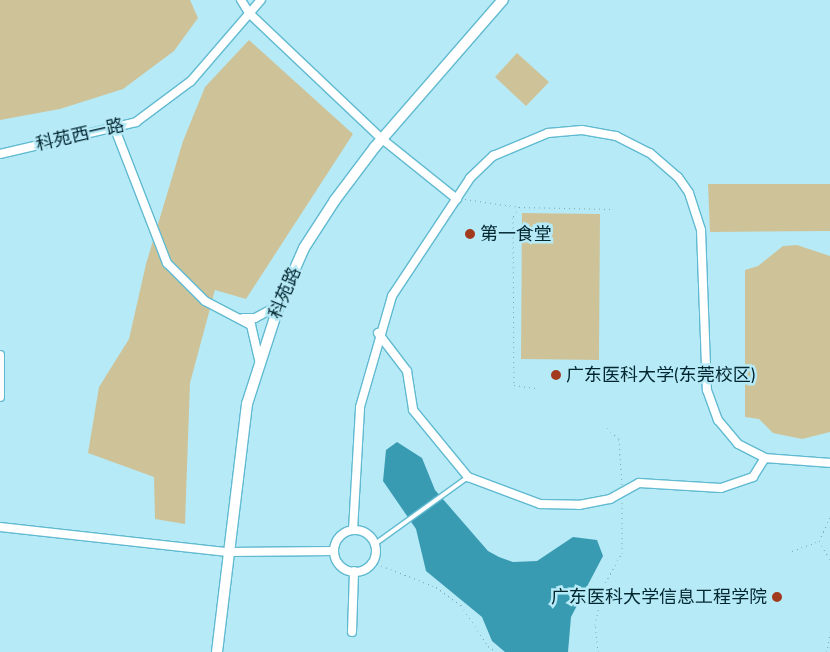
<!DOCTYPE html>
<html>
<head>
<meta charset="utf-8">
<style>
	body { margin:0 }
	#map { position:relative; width:830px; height:652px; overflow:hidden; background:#b7eaf7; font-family:"Titillium Web","Noto Sans SC",sans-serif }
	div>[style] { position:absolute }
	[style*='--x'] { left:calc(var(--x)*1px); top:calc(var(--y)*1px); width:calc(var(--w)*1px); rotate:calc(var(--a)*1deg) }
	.green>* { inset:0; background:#cec398 }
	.water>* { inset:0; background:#389bb2 }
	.path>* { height:1px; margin-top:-0.5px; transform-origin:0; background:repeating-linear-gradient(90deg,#79a8b3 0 1px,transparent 0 5px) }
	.roads { filter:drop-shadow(1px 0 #60bad0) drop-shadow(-1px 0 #60bad0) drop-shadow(0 1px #60bad0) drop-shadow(0 -1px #60bad0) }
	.service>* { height:4px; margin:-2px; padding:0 2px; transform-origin:2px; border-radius:2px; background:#fff }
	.minor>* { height:8px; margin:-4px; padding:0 4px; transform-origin:4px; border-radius:4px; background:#fff }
	.minor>.ring { margin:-4px; padding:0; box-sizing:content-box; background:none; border:8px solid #fff; border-radius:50% }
	.tertiary>* { height:10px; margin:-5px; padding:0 5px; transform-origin:5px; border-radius:5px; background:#fff }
	.dots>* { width:14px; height:14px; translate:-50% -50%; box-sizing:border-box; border:2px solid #b7eaf7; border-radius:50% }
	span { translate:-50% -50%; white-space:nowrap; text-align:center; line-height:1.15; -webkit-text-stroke:5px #b7eaf7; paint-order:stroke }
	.street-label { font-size:18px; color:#00262f }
	.poi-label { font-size:18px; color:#00262f }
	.left { translate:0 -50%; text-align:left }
	.right { translate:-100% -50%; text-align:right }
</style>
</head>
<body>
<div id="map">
	<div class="green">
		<div style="clip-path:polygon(0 0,190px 0,198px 18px,174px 51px,123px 89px,60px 109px,0 120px)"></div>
		<div style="clip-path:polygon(249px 40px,353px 134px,246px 299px,215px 290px,190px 383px,185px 524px,155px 519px,154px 477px,88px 453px,99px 387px,129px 339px,146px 264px,183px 141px,205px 87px)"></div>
		<div style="clip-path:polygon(517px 53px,549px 82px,526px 106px,495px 77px)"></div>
		<div style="clip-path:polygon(708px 184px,830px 184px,830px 231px,710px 232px)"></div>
		<div style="clip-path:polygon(522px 213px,600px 214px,599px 360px,521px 359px)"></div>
		<div style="clip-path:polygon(797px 245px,830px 256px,830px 432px,802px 439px,773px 433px,759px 419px,745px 417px,745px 270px,758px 266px,783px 246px)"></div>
	</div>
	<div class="water">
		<div style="clip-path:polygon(397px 442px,422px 458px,435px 490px,488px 551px,499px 557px,513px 562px,537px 561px,573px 537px,597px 540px,603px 556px,571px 617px,568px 652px,505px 652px,492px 641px,482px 617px,426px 571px,416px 529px,383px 481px,386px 450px)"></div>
	</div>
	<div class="path">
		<div style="--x:465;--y:199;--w:55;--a:8.4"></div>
		<div style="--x:519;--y:207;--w:93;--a:1.2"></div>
		<div style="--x:519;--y:207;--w:12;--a:121"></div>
		<div style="--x:513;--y:217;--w:168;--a:89.7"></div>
		<div style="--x:514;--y:385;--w:21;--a:8"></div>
		<div style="--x:607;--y:428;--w:16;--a:43"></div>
		<div style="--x:619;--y:439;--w:46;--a:86.3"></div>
		<div style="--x:819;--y:541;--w:21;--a:59"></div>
		<div style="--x:792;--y:551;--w:29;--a:-20"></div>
		<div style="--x:819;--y:541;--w:26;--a:-65"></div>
		<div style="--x:372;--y:562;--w:69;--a:21.3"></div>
		<div style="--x:436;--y:587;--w:31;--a:36"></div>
		<div style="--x:461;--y:605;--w:49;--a:56.6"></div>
		<div style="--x:488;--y:646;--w:11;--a:34"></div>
		<div style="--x:598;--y:652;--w:27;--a:-96"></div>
		<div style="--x:595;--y:625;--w:39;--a:-78"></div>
		<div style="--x:603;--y:587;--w:39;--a:-61"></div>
		<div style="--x:622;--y:553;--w:52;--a:-90"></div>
		<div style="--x:827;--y:652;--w:20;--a:-81"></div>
	</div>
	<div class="roads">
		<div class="service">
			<div style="--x:375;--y:544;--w:115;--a:-35.8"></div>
		</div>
		<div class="minor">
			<div style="--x:241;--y:0;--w:15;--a:58"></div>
			<div style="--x:249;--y:13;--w:183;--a:43.5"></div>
			<div style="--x:382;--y:139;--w:96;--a:38.7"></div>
			<div style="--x:115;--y:129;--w:144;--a:68.8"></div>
			<div style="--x:167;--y:263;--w:54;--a:45"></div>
			<div style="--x:205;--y:301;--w:52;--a:27.6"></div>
			<div style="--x:251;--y:325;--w:37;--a:77"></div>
			<div style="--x:0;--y:154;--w:140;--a:-13.2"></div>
			<div style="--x:136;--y:122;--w:69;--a:-36.7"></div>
			<div style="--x:191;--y:81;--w:107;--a:-49.2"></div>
			<div style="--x:243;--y:318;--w:12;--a:0"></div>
			<div style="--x:255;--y:318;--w:27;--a:-28"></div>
			<div style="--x:378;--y:333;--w:48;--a:52.7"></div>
			<div style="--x:407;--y:371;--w:39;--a:81"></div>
			<div style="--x:413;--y:410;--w:87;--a:50.6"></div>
			<div style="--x:468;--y:477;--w:77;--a:20.6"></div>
			<div style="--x:540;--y:504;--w:39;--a:1"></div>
			<div style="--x:579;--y:505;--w:32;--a:-11"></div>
			<div style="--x:610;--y:499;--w:33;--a:-29"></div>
			<div style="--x:639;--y:483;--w:82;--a:3.5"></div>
			<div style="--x:721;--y:488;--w:34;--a:-19"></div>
			<div style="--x:753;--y:477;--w:22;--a:-58"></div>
			<div style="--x:0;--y:355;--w:42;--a:90"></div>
			<div style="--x:0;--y:527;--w:229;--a:6.3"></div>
			<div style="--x:228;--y:552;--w:106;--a:-0.5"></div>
			<div style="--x:353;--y:530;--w:123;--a:-86.7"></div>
			<div style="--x:360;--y:407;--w:116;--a:-73.9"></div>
			<div style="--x:392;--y:296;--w:141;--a:-56.5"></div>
			<div style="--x:470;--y:178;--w:32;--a:-44"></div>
			<div style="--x:493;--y:156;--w:60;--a:-22.7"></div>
			<div style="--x:548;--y:133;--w:34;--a:-5"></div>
			<div style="--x:582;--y:130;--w:35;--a:10"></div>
			<div style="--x:616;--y:136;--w:38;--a:27"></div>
			<div style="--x:650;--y:153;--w:37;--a:41"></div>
			<div style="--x:678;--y:177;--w:19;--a:55"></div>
			<div style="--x:689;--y:193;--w:39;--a:72"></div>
			<div style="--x:701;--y:230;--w:160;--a:87.9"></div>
			<div style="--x:707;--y:390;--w:32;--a:70"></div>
			<div style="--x:718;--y:420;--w:31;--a:50"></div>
			<div style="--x:738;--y:444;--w:30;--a:27"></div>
			<div style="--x:765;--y:458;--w:65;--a:4.4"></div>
			<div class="ring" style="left:334px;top:530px;width:34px;height:34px"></div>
			<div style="--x:352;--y:632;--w:61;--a:-88.1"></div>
		</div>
		<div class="tertiary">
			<div style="--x:217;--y:652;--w:250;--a:-83.1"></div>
			<div style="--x:247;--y:404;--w:104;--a:-72.1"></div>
			<div style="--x:279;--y:305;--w:62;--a:-66.3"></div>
			<div style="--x:304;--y:248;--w:57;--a:-57.1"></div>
			<div style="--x:335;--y:200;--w:66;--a:-53"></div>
			<div style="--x:375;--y:147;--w:195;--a:-49"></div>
		</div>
	</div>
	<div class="dots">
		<div style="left:470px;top:234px;background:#a23a1e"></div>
		<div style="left:556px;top:375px;background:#a23a1e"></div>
		<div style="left:777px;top:597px;background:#a23a1e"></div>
	</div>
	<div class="street-label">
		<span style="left:80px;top:135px;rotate:-13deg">科苑西一路</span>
		<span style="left:285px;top:293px;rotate:-67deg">科苑路</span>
	</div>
	<div class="poi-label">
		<span class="left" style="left:480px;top:234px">第一食堂</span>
		<span class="left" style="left:566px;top:375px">广东医科大学(东莞校区)</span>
		<span class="right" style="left:767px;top:597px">广东医科大学信息工程学院</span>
	</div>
</div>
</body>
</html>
